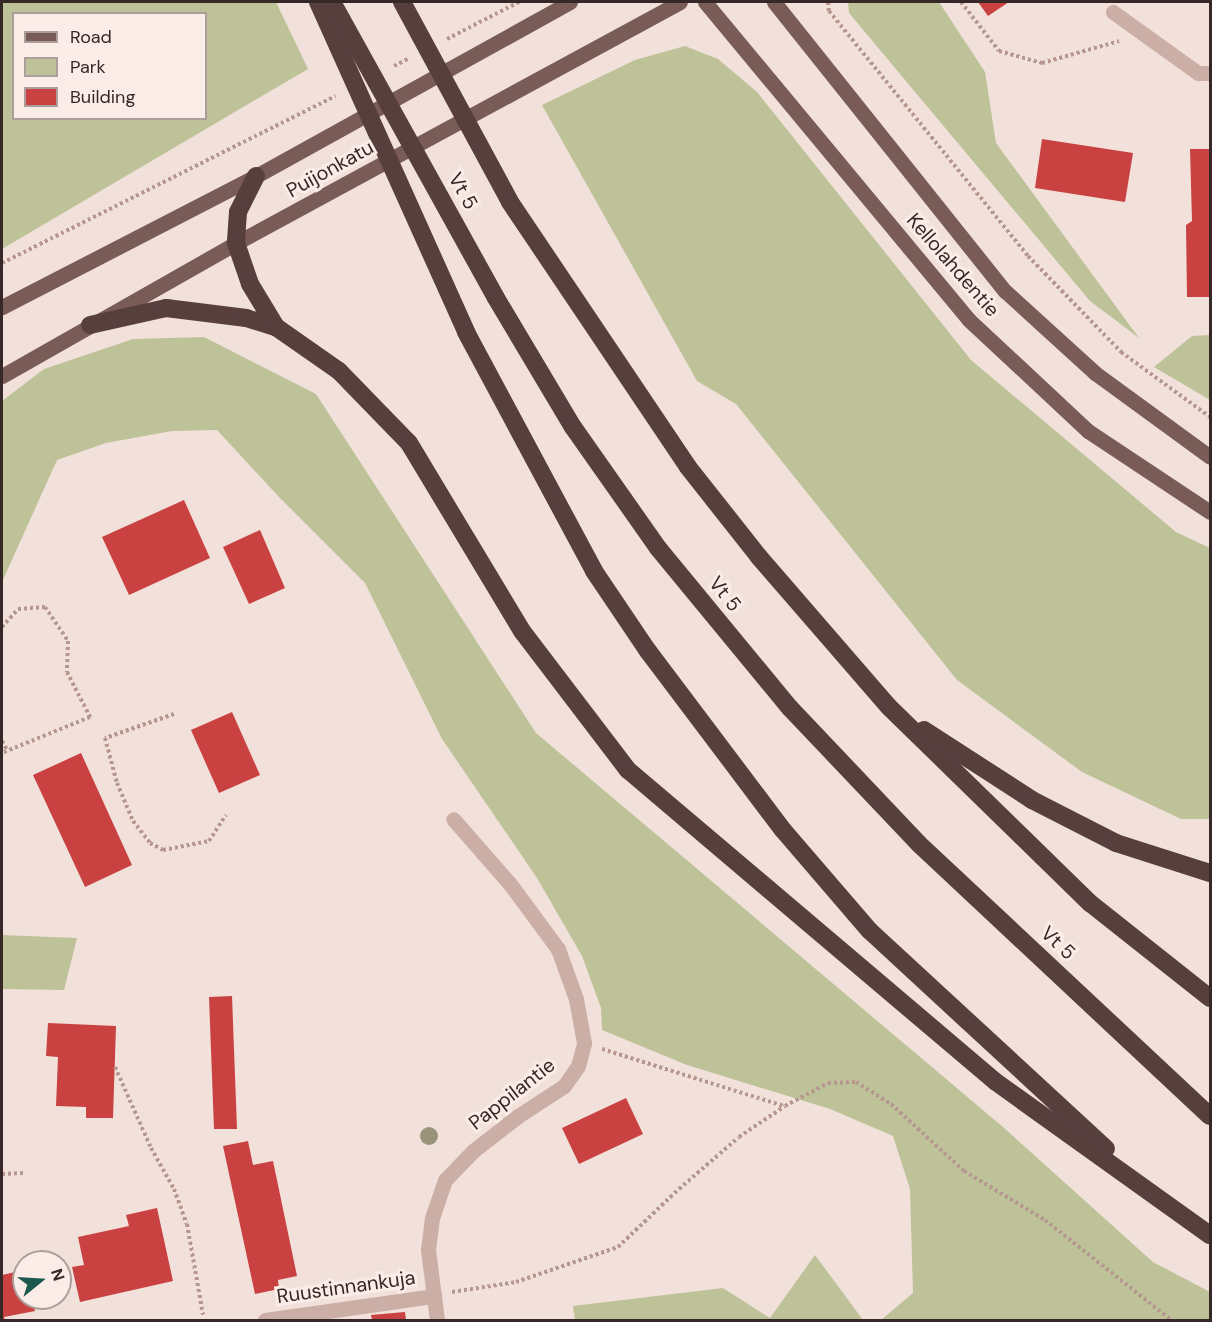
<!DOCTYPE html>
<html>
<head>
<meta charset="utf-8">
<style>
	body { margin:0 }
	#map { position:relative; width:1212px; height:1322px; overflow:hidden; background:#f2e1da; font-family:"DM Sans",sans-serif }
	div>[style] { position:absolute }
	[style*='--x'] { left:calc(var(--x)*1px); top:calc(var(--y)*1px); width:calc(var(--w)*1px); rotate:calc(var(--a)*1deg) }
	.green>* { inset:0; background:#bec299 }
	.building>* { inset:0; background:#c94141 }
	.path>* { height:4px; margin-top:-2px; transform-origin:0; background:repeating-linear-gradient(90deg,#b69790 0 3px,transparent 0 6px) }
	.minor>* { height:15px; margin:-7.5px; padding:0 7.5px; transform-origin:7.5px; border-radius:7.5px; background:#cbaea5 }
	.major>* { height:15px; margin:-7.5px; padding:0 7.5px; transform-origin:7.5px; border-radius:7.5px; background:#795b57 }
	.highway>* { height:18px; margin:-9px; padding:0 9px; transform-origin:9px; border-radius:9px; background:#573f3e }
	.trees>* { width:18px; height:18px; margin:-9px; border-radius:50%; background:#999479 }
	span { translate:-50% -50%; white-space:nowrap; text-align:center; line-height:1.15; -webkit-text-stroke:6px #faece6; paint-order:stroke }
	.street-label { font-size:20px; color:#362827 }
	.frame { position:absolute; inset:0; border:3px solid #362827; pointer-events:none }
	.legend { position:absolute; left:12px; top:12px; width:195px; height:108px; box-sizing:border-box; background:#faece6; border:2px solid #ac9e9a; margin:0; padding:8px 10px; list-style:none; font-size:18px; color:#362827 }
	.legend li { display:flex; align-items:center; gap:12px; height:30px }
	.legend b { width:30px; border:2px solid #ac9e9a }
	.north { position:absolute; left:12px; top:1250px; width:60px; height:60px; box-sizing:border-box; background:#faece6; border:2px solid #ac9e9a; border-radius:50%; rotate:72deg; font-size:16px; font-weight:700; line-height:24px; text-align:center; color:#362827 }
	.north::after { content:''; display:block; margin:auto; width:21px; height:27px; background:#1b594e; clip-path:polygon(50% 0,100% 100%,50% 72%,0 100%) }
</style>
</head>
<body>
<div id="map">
	<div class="green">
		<div style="clip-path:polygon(evenodd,2px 2px,276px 2px,308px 69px,2px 249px,2px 2px,14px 14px,206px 14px,206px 118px,14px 118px,14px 14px)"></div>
		<div style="clip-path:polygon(848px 2px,939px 2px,985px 72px,996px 143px,1139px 338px,1090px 301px,849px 13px)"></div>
		<div style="clip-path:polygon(685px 46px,718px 59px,757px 92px,971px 360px,1176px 532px,1210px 548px,1210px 819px,1181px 819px,1082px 772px,957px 680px,736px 404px,697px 381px,542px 105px,635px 60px)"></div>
		<div style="clip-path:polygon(1210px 335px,1210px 400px,1154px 367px,1192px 336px)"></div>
		<div style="clip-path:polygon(204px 337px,316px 394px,536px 733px,1003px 1127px,1153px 1262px,1210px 1292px,1210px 1320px,881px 1320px,913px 1293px,910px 1189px,893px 1136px,830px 1109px,687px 1065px,602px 1030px,601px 1008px,582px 956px,537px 878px,442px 739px,365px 583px,278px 496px,217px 430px,172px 431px,106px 443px,57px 460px,2px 582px,2px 401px,44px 369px,133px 339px)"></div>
		<div style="clip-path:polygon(2px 935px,77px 938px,64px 990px,2px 989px)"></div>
		<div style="clip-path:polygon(815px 1255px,863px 1320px,575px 1320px,573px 1306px,723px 1288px,770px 1318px)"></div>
	</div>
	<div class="building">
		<div style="clip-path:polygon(978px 2px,1009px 2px,988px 16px)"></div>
		<div style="clip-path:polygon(1042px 139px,1133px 153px,1125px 202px,1035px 188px)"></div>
		<div style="clip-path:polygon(1190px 149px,1210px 149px,1210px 297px,1187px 297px,1186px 225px,1192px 221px)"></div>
		<div style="clip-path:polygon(184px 500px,210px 558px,129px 595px,102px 537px)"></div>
		<div style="clip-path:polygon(260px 530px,285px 588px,249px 604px,223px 547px)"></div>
		<div style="clip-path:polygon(232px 712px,260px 775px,219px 793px,191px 730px)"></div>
		<div style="clip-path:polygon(81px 753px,132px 865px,85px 887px,33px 775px)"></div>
		<div style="clip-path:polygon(232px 996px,237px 1129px,214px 1129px,209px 997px)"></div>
		<div style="clip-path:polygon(48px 1023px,116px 1026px,113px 1118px,86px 1118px,86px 1107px,56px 1106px,58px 1057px,46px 1056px)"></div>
		<div style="clip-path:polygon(626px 1098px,643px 1134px,579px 1164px,562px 1128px)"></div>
		<div style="clip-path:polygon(248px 1141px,253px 1165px,273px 1161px,297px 1276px,278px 1280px,279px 1289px,255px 1294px,223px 1146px)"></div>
		<div style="clip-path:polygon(157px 1208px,173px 1281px,80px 1302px,72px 1267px,84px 1265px,78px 1237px,129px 1226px,126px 1215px)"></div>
		<div style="clip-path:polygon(24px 1270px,24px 1298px,32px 1298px,35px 1311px,4px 1317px,5px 1320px,2px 1320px,2px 1275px)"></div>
		<div style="clip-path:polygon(405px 1312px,406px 1320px,372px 1320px,371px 1315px)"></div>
	</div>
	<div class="path">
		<div style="--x:828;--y:2;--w:9;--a:84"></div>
		<div style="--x:829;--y:11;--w:316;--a:50.9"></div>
		<div style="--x:1028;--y:256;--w:134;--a:45.9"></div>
		<div style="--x:1121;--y:352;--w:110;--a:36.1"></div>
		<div style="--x:961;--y:2;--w:62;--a:52.2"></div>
		<div style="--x:999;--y:51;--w:45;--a:15.6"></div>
		<div style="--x:1042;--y:63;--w:80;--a:-15.9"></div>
		<div style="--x:447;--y:39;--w:81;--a:-27.2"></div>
		<div style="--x:394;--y:66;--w:16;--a:-27"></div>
		<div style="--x:2;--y:263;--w:373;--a:-26.6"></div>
		<div style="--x:2;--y:627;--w:24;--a:-48"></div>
		<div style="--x:18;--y:609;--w:27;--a:-4"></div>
		<div style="--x:45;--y:607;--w:41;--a:55.9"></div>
		<div style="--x:68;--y:641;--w:31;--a:92"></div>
		<div style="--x:67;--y:672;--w:51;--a:62.9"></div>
		<div style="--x:90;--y:717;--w:95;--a:157.8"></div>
		<div style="--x:174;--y:714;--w:73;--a:160.8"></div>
		<div style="--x:105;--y:738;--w:47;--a:75.1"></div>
		<div style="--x:117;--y:783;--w:41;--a:67.2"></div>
		<div style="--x:133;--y:821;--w:28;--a:52"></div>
		<div style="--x:150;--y:843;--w:15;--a:28"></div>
		<div style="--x:163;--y:850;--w:47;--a:-11.1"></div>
		<div style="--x:209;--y:841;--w:31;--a:-57"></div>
		<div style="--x:2;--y:741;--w:10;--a:61"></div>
		<div style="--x:602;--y:1049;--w:191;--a:17.4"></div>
		<div style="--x:115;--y:1067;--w:89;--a:66"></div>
		<div style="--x:151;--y:1148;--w:47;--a:60.7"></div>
		<div style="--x:174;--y:1189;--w:37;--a:70"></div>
		<div style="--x:187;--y:1224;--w:92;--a:80"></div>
		<div style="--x:2;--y:1174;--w:21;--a:-3"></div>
		<div style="--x:452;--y:1292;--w:65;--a:-8.9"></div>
		<div style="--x:516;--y:1282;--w:108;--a:-18.9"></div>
		<div style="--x:618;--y:1247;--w:84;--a:-43.6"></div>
		<div style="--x:679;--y:1189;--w:79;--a:-40.9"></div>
		<div style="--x:739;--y:1137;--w:55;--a:-34"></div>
		<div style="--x:785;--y:1106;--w:49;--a:-28.1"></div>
		<div style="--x:828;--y:1083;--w:28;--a:-2"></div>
		<div style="--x:856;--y:1082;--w:41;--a:32.2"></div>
		<div style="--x:891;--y:1104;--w:99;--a:42.5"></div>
		<div style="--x:964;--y:1171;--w:95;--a:31.2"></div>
		<div style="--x:1045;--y:1220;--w:161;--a:38.4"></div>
	</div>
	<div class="minor">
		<div style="--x:1113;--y:12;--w:105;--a:35.7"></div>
		<div style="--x:1198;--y:73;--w:12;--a:0"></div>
		<div style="--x:265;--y:1320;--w:171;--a:-8.1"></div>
		<div style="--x:437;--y:1320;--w:71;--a:-97.3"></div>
		<div style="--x:428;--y:1250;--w:32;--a:-83"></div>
		<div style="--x:432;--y:1218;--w:40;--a:-71.1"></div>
		<div style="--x:445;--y:1180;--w:40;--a:-46"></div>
		<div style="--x:473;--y:1151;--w:57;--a:-37.9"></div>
		<div style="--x:518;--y:1116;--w:55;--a:-33.1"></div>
		<div style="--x:564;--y:1086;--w:24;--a:-55"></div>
		<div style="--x:578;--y:1066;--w:24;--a:-75"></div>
		<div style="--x:584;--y:1043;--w:45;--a:-100.3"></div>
		<div style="--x:576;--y:999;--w:53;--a:-109.8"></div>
		<div style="--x:558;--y:949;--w:81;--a:-126.4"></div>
		<div style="--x:510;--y:884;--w:86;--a:-131.2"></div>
	</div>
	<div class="major">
		<div style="--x:705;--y:2;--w:413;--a:50.3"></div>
		<div style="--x:969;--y:320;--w:163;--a:43"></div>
		<div style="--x:1088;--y:431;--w:146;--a:33.6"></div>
		<div style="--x:774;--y:2;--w:370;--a:51.4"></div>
		<div style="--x:1005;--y:291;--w:122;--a:42.3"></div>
		<div style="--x:1095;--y:373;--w:142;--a:36.1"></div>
		<div style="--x:2;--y:307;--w:286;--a:-27.3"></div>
		<div style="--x:256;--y:176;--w:359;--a:-29"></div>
		<div style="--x:2;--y:376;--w:269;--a:-29.6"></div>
		<div style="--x:236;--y:243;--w:505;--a:-28.49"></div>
	</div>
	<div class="highway">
		<div style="--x:318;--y:2;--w:362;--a:65.8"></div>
		<div style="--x:466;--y:332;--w:271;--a:61.8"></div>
		<div style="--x:594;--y:571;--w:97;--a:56"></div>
		<div style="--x:648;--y:651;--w:224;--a:53"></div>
		<div style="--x:783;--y:830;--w:133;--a:49.3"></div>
		<div style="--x:870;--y:931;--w:321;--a:42.7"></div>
		<div style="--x:332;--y:2;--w:338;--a:61"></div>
		<div style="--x:496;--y:298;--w:150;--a:59.2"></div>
		<div style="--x:573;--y:427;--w:148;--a:54.9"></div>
		<div style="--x:658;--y:548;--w:207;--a:50.5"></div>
		<div style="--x:790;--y:708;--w:187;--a:46.5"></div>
		<div style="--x:919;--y:844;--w:398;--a:43.1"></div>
		<div style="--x:402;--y:2;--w:227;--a:61.6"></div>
		<div style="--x:510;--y:202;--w:319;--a:56.1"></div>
		<div style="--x:688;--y:467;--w:115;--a:51.7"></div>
		<div style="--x:759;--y:557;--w:198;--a:49.1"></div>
		<div style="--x:889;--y:707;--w:281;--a:44.3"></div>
		<div style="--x:1090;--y:903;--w:153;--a:38.4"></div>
		<div style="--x:256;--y:176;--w:40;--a:116.6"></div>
		<div style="--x:238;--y:212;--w:31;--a:94"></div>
		<div style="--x:236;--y:243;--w:43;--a:71.1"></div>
		<div style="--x:250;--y:284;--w:50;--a:58.8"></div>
		<div style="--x:90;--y:325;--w:78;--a:-12.6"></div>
		<div style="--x:166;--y:308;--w:81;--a:7.1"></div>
		<div style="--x:246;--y:318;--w:31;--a:17"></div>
		<div style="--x:276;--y:327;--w:77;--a:34.9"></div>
		<div style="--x:339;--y:371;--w:100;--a:45.8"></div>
		<div style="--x:409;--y:443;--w:219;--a:59"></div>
		<div style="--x:522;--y:631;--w:175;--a:52.7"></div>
		<div style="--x:628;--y:770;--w:482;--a:40.3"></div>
		<div style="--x:996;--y:1082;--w:263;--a:35.6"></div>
		<div style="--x:924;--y:730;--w:129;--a:32.9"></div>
		<div style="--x:1032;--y:800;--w:94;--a:27.1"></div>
		<div style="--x:1116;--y:843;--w:99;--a:17.7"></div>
	</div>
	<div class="trees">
		<div style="left:429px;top:1136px"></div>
	</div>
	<div class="street-label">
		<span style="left:330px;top:169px;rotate:-29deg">Puijonkatu</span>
		<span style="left:463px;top:191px;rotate:61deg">Vt 5</span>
		<span style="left:953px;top:265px;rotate:49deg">Kellolahdentie</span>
		<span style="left:725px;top:594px;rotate:51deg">Vt 5</span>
		<span style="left:1058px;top:943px;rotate:43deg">Vt 5</span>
		<span style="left:512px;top:1094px;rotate:-38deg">Pappilantie</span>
		<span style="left:346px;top:1287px;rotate:-8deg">Ruustinnankuja</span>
	</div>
	<div class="frame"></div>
	<ul class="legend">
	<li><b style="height:8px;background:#795b57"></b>Road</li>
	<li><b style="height:16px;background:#bec299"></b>Park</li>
	<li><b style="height:16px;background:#c94141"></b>Building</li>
	</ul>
	<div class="north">N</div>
</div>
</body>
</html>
